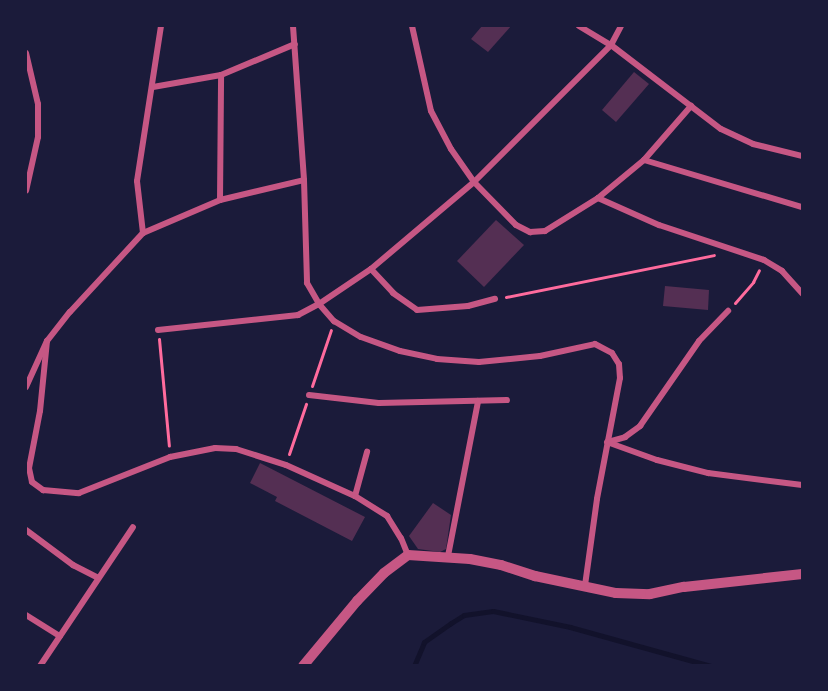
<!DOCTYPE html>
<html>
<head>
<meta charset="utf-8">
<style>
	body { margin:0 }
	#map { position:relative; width:828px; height:691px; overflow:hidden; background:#1b1b3a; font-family:"Titillium Web",sans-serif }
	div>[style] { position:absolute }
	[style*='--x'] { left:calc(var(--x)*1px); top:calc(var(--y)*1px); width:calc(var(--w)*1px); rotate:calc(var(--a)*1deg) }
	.stream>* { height:5px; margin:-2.5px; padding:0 2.5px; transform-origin:2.5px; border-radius:2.5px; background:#12122b }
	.building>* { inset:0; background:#542f53 }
	.path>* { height:3px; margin:-1.5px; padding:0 1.5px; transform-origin:1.5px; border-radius:1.5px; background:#ff6b9d }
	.minor>* { height:6px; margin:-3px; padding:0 3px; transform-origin:3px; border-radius:3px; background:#c65784 }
	.tertiary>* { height:10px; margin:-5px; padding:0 5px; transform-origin:5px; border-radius:5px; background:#c65784 }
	span { translate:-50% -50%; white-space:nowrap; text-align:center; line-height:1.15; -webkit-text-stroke:4.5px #1b1b3a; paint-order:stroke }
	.frame { position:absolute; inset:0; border:27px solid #1b1b3a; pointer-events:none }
</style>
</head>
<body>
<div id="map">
	<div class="stream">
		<div style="--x:414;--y:666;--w:26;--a:-67"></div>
		<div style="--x:424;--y:642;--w:33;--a:-35"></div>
		<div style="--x:451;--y:623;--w:15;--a:-32"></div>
		<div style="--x:464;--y:615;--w:29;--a:-8"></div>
		<div style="--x:493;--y:611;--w:79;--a:11.7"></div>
		<div style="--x:570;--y:627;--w:146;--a:15.5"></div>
	</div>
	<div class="building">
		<div style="clip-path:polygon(482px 26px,511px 26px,488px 52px,471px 39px)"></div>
		<div style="clip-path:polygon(634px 72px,649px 84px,616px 122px,602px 110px)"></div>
		<div style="clip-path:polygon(496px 220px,524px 245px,484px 287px,457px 261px)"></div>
		<div style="clip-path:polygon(665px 286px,709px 290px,708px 310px,663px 306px)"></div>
		<div style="clip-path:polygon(260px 463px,365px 517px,352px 541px,275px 501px,277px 497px,250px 483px)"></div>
		<div style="clip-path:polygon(433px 503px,451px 515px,446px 549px,440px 552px,418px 549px,409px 536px)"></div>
	</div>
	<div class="path">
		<div style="--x:506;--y:297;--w:212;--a:-11.4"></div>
		<div style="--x:735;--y:303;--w:28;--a:-49"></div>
		<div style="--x:753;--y:282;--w:13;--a:-63"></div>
		<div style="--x:159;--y:339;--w:107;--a:84.7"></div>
		<div style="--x:312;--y:386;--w:59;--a:-71.3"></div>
		<div style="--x:289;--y:454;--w:53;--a:-71.2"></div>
	</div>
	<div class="minor">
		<div style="--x:293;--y:26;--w:154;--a:85.9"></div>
		<div style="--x:304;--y:180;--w:103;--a:88.3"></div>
		<div style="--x:307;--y:283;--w:24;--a:60"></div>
		<div style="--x:319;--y:304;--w:23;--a:49"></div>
		<div style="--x:334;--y:321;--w:31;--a:31"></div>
		<div style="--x:361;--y:337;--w:41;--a:19.7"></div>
		<div style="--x:400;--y:351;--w:38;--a:12"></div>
		<div style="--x:437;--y:359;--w:42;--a:4.1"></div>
		<div style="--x:479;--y:362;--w:61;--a:-5.6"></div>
		<div style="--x:540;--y:356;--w:56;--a:-12.3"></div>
		<div style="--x:595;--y:344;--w:19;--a:28"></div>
		<div style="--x:612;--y:353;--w:13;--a:58"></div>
		<div style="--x:619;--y:364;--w:14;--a:86"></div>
		<div style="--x:620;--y:378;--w:123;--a:100.8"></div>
		<div style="--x:597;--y:499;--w:87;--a:97.9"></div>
		<div style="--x:412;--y:26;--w:87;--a:77.4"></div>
		<div style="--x:431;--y:111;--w:43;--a:62.2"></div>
		<div style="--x:451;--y:149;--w:40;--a:55.1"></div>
		<div style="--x:474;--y:182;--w:60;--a:45.7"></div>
		<div style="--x:516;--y:225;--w:16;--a:27"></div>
		<div style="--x:530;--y:232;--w:15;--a:-4"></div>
		<div style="--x:545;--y:231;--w:62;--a:-31.9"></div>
		<div style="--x:598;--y:198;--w:60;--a:-39.6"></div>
		<div style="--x:644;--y:160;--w:72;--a:-49"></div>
		<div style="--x:579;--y:26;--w:37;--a:31"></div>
		<div style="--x:611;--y:45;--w:138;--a:37.4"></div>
		<div style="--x:721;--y:129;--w:35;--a:25"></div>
		<div style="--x:753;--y:144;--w:50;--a:13.8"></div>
		<div style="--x:26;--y:53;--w:52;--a:76.8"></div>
		<div style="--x:38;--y:104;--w:33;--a:90"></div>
		<div style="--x:38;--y:137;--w:55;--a:102.5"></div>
		<div style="--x:153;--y:87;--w:69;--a:-10"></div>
		<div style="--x:221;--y:75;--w:80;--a:-22.7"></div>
		<div style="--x:644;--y:160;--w:165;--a:16.6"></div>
		<div style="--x:598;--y:198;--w:67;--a:23.9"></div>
		<div style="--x:659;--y:225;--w:111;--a:18.4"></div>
		<div style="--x:764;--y:260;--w:21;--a:31"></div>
		<div style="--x:782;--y:271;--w:30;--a:48"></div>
		<div style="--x:220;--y:200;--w:125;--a:-89.5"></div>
		<div style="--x:143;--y:233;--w:52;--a:-96.6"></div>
		<div style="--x:137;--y:181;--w:157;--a:-81.2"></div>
		<div style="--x:371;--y:269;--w:33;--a:47"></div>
		<div style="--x:393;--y:293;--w:29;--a:35"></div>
		<div style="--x:417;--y:310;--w:51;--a:-4.5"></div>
		<div style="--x:468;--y:306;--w:28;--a:-15"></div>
		<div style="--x:158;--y:330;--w:141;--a:-6.1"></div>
		<div style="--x:298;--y:315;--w:24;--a:-28"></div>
		<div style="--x:319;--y:304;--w:63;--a:-33.9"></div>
		<div style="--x:371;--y:269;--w:135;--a:-40.2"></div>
		<div style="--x:474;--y:182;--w:194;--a:-45"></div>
		<div style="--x:611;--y:45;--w:21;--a:-62"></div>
		<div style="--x:47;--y:341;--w:70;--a:95.7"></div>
		<div style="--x:40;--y:411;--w:58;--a:100.9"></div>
		<div style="--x:29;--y:468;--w:14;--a:78"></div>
		<div style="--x:32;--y:482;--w:14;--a:36"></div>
		<div style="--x:43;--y:490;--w:36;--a:5"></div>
		<div style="--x:79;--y:493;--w:98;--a:-21.6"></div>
		<div style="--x:170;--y:457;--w:46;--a:-11.3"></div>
		<div style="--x:215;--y:448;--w:21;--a:3"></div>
		<div style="--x:236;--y:449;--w:52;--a:17.7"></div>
		<div style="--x:286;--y:465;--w:76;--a:24.2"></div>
		<div style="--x:355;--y:496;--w:38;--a:32"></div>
		<div style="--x:387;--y:516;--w:26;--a:58"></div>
		<div style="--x:401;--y:538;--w:18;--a:68"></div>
		<div style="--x:26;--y:387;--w:51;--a:-65.5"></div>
		<div style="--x:47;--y:341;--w:37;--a:-52"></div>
		<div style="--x:70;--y:312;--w:108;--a:-47.3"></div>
		<div style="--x:143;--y:233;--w:84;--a:-23.2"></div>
		<div style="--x:220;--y:200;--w:86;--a:-13.4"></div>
		<div style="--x:309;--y:395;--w:70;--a:6.5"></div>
		<div style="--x:379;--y:403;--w:128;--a:-1.3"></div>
		<div style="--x:607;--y:442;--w:53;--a:19.8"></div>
		<div style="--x:657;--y:460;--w:53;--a:14.3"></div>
		<div style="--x:708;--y:473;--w:95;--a:7.3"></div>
		<div style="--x:608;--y:442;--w:18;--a:-16"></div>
		<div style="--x:625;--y:437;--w:19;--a:-36"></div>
		<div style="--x:640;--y:426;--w:103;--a:-55.2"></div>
		<div style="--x:699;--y:341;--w:42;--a:-46"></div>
		<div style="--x:355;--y:496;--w:46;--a:-74.7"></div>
		<div style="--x:26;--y:530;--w:59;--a:36.7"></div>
		<div style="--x:73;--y:565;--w:28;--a:27"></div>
		<div style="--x:448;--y:556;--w:158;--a:-79"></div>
		<div style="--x:26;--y:615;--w:40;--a:32"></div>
		<div style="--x:40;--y:666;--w:167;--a:-56.2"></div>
	</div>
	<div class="tertiary">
		<div style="--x:303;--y:666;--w:85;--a:-50.3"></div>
		<div style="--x:357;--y:601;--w:39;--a:-46"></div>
		<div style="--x:384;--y:573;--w:30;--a:-37"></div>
		<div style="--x:408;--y:555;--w:62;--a:3.7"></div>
		<div style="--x:470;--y:559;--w:32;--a:11"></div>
		<div style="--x:501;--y:565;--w:36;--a:18"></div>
		<div style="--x:535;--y:576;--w:83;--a:11.9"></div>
		<div style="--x:616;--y:593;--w:34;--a:2"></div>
		<div style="--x:650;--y:594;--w:35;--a:-12"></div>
		<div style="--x:684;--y:587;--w:119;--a:-6.3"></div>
	</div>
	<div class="frame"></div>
</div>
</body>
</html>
